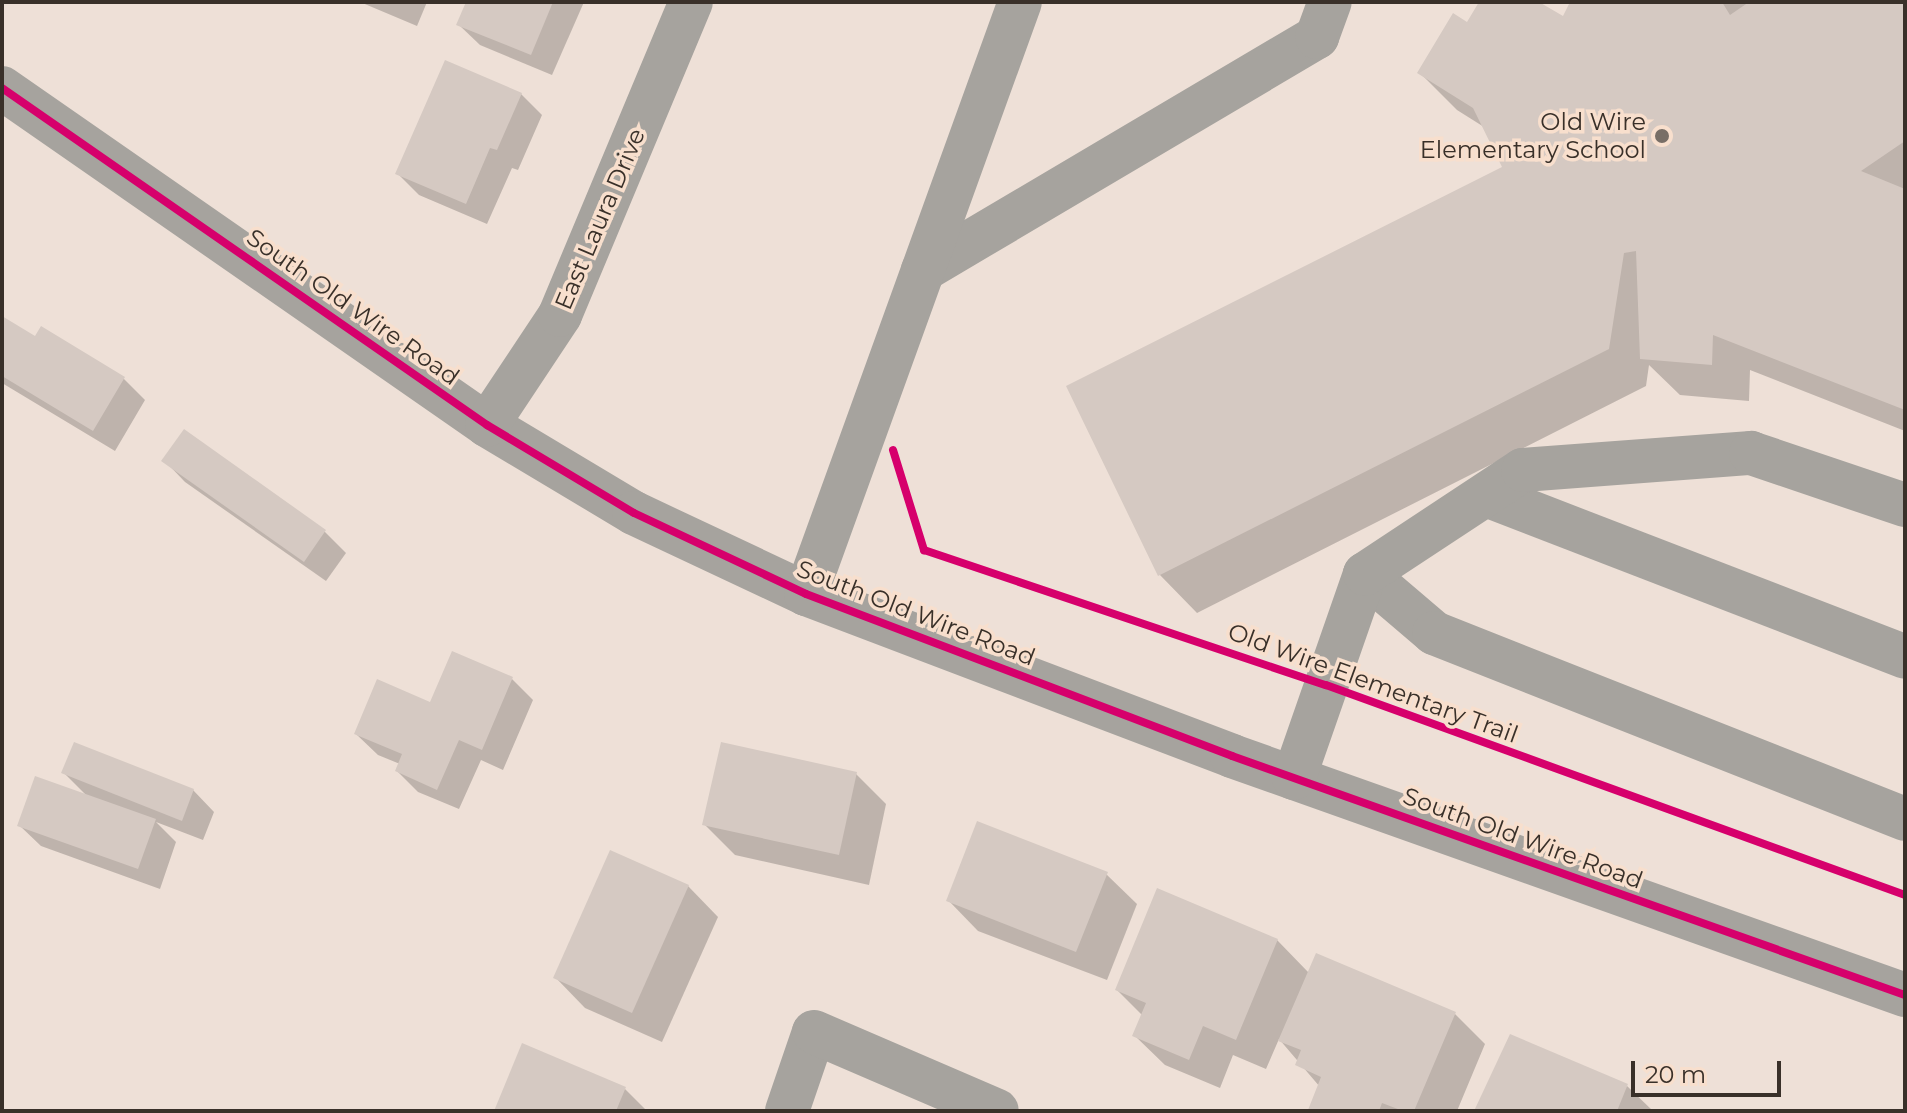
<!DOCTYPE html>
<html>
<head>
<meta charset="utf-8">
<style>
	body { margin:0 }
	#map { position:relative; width:1907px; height:1113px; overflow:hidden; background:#eee0d7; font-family:Montserrat,sans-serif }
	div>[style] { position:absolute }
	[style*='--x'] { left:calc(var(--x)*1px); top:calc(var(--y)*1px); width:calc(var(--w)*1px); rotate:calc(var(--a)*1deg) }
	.shadow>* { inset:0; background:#0003 }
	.building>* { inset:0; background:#d5c9c2 }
	.minor>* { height:44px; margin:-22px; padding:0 22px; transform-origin:22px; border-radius:22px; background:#a6a39e }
	.cycleway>* { height:8px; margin:-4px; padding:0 4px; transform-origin:4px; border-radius:4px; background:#d6006c }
	.dots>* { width:22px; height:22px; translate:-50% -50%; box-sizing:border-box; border:4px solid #f8dfcd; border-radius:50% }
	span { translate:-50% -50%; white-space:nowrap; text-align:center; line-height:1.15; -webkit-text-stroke:7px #f8dfcd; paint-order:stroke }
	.poi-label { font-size:24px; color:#393029 }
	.right { translate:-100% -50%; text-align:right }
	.street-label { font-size:24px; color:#393029 }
	.frame { position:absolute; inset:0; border:4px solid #393029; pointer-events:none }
	.scale { position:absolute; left:1631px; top:1061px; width:150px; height:36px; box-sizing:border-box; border:4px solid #393029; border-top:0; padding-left:10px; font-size:24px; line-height:28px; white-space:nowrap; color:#393029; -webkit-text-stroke:6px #f8dfcd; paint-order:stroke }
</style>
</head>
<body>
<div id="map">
	<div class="shadow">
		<div style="clip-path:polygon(360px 2px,427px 2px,417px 26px)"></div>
		<div style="clip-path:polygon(468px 2px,584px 2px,552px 75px,480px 45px,458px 24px)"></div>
		<div style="clip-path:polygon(1481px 2px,1535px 2px,1564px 19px,1572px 2px,1905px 2px,1905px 431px,1750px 370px,1749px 401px,1680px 395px,1649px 365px,1646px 386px,1197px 613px,1160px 575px,1068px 387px,1504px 168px,1484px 127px,1457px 110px,1420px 73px,1468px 24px)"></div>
		<div style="clip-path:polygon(521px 94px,542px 115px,518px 170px,512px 168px,487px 224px,419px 195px,397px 173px)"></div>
		<div style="clip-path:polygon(2px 318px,36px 338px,124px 379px,145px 400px,115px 451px,2px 383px)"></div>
		<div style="clip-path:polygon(184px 432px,325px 532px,346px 553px,326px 581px,185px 482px,164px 460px)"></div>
		<div style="clip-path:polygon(512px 679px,533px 700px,503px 770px,481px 760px,459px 809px,418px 792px,397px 771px,400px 764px,378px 755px,356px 734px)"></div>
		<div style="clip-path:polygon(64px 773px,193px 790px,214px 812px,203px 840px,156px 822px,176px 842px,160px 889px,41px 846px,19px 825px,88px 797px)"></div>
		<div style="clip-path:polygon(856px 774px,886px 804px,869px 885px,735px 855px,704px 824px)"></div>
		<div style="clip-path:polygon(1106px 874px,1137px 904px,1107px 980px,978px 931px,948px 900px)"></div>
		<div style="clip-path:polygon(688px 886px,718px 917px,662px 1042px,585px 1008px,555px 977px)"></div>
		<div style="clip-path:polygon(1277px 940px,1309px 973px,1455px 1014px,1485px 1044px,1457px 1111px,1311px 1111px,1320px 1087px,1279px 1039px,1266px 1069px,1233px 1055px,1220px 1088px,1165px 1065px,1134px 1035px,1143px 1016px,1117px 990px)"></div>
		<div style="clip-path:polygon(1627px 1086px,1653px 1111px,1477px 1111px)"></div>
		<div style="clip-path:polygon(625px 1089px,647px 1111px,496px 1111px)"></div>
	</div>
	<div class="building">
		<div style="clip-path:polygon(466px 2px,553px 2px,531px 55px,456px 25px)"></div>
		<div style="clip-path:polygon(1479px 2px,1539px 2px,1563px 16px,1570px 2px,1722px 2px,1730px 15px,1749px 2px,1905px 2px,1905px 141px,1861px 171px,1905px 189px,1905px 410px,1713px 335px,1712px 365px,1640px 359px,1636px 251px,1624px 253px,1609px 349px,1158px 576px,1066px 386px,1502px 167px,1473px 108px,1417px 73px,1453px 13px,1467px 22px)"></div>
		<div style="clip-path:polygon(445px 60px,522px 93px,497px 150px,490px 148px,466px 204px,395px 174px)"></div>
		<div style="clip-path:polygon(2px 316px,35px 336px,41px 326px,125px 377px,93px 431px,2px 376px)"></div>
		<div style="clip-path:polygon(184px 429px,326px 530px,304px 562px,161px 461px)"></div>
		<div style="clip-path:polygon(452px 651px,513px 677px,482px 750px,459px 740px,437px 790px,395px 771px,402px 754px,354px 734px,377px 679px,430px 702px)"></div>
		<div style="clip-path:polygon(74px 742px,194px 789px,182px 821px,61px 773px)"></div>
		<div style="clip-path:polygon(721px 742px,857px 772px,839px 855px,702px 825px)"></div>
		<div style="clip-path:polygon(35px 776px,156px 819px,138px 869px,17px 826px)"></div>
		<div style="clip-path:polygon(977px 821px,1108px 872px,1076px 952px,946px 901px)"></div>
		<div style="clip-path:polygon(610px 850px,689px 885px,632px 1013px,553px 978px)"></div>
		<div style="clip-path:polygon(1157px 888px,1278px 939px,1236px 1040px,1203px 1026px,1189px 1060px,1132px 1036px,1146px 1003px,1115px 990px)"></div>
		<div style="clip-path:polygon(1316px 953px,1456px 1012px,1414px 1111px,1403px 1111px,1382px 1103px,1379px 1111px,1308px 1110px,1321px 1077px,1295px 1065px,1301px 1050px,1278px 1041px)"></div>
		<div style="clip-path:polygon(1510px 1034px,1628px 1084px,1617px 1111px,1474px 1111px)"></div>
		<div style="clip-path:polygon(522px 1043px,626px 1087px,616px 1111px,494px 1111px)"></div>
	</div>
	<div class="minor">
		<div style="--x:2;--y:88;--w:591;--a:34.79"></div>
		<div style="--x:487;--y:425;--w:171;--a:30.9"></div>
		<div style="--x:634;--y:513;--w:190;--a:25.2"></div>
		<div style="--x:806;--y:594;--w:456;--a:20.8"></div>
		<div style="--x:1232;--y:756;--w:714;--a:19.55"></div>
		<div style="--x:923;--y:270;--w:458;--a:-30.6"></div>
		<div style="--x:1317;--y:37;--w:37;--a:-70"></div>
		<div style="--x:487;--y:425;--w:132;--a:-56.4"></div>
		<div style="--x:560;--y:315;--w:339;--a:-67.3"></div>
		<div style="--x:1486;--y:495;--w:449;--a:21.1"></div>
		<div style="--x:1365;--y:574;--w:91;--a:40.5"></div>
		<div style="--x:1434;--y:633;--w:506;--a:21.55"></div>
		<div style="--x:806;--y:594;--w:629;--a:-70.13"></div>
		<div style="--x:1294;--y:778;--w:216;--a:-70.8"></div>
		<div style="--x:1365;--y:574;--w:189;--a:-33.4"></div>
		<div style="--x:1523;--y:470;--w:229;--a:-4.3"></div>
		<div style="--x:1751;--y:453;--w:163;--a:18.7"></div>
		<div style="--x:787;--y:1111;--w:83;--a:-71.1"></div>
		<div style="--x:814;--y:1032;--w:199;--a:23.3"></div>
	</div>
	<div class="cycleway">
		<div style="--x:2;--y:88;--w:591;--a:34.79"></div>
		<div style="--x:487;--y:425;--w:171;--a:30.9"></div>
		<div style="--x:634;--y:513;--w:190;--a:25.2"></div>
		<div style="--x:806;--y:594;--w:456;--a:20.8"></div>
		<div style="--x:1232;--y:756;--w:714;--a:19.55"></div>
		<div style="--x:893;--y:450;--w:105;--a:72.8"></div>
		<div style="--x:924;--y:550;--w:424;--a:18.6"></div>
		<div style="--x:1326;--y:685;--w:616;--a:19.94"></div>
	</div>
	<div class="dots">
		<div style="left:1662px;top:136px;background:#786e66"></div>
	</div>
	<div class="poi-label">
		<span class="right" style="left:1646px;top:136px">Old Wire<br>Elementary School</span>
	</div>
	<div class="street-label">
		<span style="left:600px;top:219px;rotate:-67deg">East Laura Drive</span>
		<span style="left:353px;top:307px;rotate:35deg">South Old Wire Road</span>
		<span style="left:916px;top:613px;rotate:21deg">South Old Wire Road</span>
		<span style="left:1373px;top:683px;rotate:20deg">Old Wire Elementary Trail</span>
		<span style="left:1523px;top:838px;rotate:20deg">South Old Wire Road</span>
	</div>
	<div class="frame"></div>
	<div class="scale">20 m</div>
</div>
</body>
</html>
